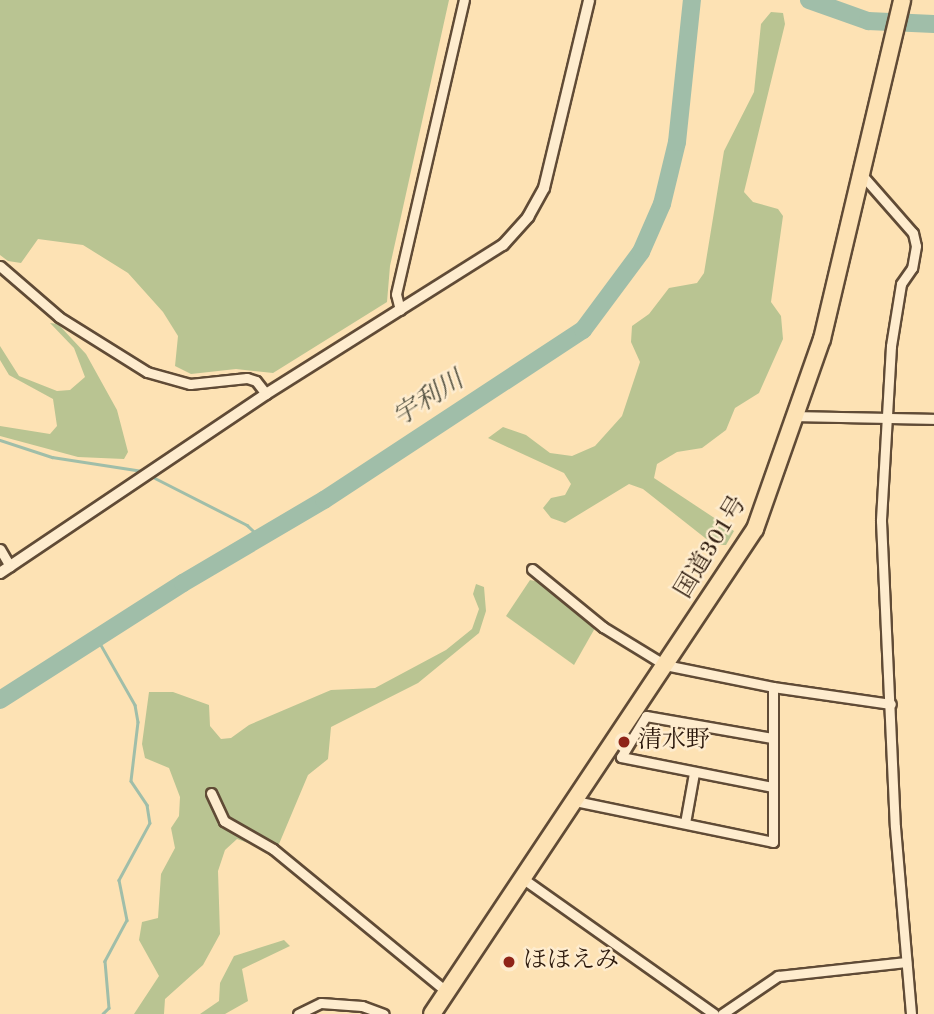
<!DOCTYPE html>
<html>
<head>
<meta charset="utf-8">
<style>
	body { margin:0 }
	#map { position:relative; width:934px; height:1014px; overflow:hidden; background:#fde2b4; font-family:"Old Standard TT","Noto Serif JP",serif }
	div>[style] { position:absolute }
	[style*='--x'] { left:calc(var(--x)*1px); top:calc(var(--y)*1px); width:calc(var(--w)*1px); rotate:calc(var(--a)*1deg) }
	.green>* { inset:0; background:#b9c492 }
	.stream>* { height:2.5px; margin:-1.25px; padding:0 1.25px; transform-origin:1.25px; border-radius:1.25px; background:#a0bea9 }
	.river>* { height:18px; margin:-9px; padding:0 9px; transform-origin:9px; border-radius:9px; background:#a0bea9 }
	.roads { filter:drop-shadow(2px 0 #604b36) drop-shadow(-2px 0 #604b36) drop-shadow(0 2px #604b36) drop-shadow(0 -2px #604b36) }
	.minor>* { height:9px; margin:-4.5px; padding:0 4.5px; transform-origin:4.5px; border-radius:4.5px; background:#feecce }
	.tertiary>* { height:10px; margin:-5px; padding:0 5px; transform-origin:5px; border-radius:5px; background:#feecce }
	.trunk>* { height:16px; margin:-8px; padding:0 8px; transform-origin:8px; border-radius:8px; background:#fde2b4 }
	.dots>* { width:19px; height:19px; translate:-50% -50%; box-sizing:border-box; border:4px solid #feecce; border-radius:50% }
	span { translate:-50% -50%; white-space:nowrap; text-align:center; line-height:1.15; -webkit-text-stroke:5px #feecce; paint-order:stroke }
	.street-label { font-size:24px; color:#2c190c }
	.poi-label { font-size:24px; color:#2c190c }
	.left { translate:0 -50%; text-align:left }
	.water-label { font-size:26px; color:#555343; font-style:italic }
</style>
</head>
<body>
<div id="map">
	<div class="green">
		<div style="clip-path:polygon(0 0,449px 0,390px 266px,387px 302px,273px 373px,236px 369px,191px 374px,175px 366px,178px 336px,163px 312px,128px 273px,83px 245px,38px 239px,21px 263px,8px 261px,0 255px)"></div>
		<div style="clip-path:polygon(771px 12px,783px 13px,785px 24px,744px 192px,753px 202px,778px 209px,783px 216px,771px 302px,781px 316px,783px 339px,759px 393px,735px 408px,726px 430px,702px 448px,677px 452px,657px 464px,654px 478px,734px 531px,726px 545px,714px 545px,643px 489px,629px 484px,565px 523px,551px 518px,543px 508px,551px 498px,565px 495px,571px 484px,564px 473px,488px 438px,503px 427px,526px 435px,550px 453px,572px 456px,595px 446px,622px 416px,640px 362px,631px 342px,632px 326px,649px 314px,669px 288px,697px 283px,704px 273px,724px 151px,754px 92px,761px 24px)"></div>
		<div style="clip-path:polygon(50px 323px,58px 324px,86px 354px,117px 410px,128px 452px,124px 459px,78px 457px,0 436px,0 426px,50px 434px,57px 426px,53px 399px,9px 375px,0 360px,0 346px,19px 376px,57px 391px,70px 390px,85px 377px,74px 348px)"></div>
		<div style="clip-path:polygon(530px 580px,540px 582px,595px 628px,574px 665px,506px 616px)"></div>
		<div style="clip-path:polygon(476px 584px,484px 587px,486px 611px,479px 633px,418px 683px,331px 727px,328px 759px,308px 775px,279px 844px,262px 848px,237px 839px,225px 850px,218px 871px,220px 934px,203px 965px,165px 999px,164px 1014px,134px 1014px,159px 976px,139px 940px,142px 922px,158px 918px,161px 874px,175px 848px,171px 828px,179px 816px,180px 797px,169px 768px,145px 758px,142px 744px,149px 692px,173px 692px,209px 705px,210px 726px,221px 739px,231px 738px,249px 725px,331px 690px,375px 688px,446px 650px,472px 629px,479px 609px,473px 594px)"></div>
		<div style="clip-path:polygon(284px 940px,290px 946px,242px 969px,248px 1001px,225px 1014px,200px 1014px,219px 1001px,220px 983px,234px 956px)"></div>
	</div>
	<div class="stream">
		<div style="--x:0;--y:440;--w:55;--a:18.1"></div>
		<div style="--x:52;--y:457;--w:91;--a:8.8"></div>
		<div style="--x:151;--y:476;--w:108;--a:27"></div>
		<div style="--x:247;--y:525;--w:16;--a:43"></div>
		<div style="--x:97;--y:638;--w:77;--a:60.4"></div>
		<div style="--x:135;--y:705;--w:17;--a:80"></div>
		<div style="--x:138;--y:722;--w:59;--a:96.8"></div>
		<div style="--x:131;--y:781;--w:29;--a:56"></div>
		<div style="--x:147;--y:805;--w:18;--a:81"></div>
		<div style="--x:150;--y:823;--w:65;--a:118.5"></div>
		<div style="--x:119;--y:880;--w:41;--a:78.7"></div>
		<div style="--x:127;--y:920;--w:47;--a:118.2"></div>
		<div style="--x:105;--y:961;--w:47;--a:85.1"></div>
		<div style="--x:109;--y:1008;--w:8;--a:135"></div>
	</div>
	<div class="river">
		<div style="--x:809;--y:0;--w:63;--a:19.6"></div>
		<div style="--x:868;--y:21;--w:66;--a:2.6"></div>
		<div style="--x:0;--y:700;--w:217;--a:-32.6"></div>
		<div style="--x:183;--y:583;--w:164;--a:-30.5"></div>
		<div style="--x:324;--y:500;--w:310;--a:-33.3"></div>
		<div style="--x:583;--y:330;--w:97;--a:-53.4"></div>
		<div style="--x:641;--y:252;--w:52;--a:-66.4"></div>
		<div style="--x:662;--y:204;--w:64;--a:-76.4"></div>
		<div style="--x:677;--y:142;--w:143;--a:-84"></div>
	</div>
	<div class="roads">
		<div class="minor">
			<div style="--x:862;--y:175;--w:77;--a:48.7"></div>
			<div style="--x:913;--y:233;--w:13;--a:77"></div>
			<div style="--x:916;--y:246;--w:22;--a:100"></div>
			<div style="--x:912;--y:268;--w:19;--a:125"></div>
			<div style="--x:901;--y:284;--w:63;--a:99.2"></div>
			<div style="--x:891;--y:346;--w:175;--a:93.3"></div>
			<div style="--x:881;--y:521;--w:306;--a:87.4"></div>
			<div style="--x:895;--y:827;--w:188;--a:85.1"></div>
			<div style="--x:0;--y:266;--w:78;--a:40.8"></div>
			<div style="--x:59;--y:317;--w:104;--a:32"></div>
			<div style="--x:147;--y:372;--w:45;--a:15.6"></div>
			<div style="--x:190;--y:384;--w:57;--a:-6"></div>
			<div style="--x:247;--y:378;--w:9;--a:18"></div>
			<div style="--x:256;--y:381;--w:16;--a:52"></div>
			<div style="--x:400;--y:310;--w:16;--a:-104"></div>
			<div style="--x:396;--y:294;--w:302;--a:-77"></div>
			<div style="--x:796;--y:416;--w:138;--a:1.2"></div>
			<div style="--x:0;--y:549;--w:20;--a:60"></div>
			<div style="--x:532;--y:569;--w:92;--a:39.2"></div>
			<div style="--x:603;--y:627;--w:73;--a:31.5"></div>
			<div style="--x:665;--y:665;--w:110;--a:11.5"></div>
			<div style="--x:773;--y:687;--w:119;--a:8.2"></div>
			<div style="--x:772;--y:738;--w:128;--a:-170.1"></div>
			<div style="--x:646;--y:716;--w:48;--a:121.4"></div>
			<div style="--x:621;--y:757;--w:155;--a:11.2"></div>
			<div style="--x:211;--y:793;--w:31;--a:65"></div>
			<div style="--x:224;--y:821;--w:56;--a:29.7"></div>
			<div style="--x:273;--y:849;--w:224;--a:39.4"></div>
			<div style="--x:575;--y:801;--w:202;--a:11.7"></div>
			<div style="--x:773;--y:842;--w:155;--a:-90"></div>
			<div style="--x:685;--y:823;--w:51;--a:-79.8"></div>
			<div style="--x:522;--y:878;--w:235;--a:35.3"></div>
			<div style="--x:298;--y:1014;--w:25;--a:-26"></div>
			<div style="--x:321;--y:1003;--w:41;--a:4.2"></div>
			<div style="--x:362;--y:1006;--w:23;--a:20"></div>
			<div style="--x:722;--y:1014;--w:68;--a:-34.2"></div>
			<div style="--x:778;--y:976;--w:129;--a:-6.2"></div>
		</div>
		<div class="tertiary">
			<div style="--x:0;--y:573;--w:321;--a:-33.9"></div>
			<div style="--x:266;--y:394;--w:280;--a:-32.2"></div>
			<div style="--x:503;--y:245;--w:38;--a:-48"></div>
			<div style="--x:528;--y:217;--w:33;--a:-61"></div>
			<div style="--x:544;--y:188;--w:193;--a:-76.5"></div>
		</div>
		<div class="trunk">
			<div style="--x:432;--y:1014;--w:583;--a:-56.34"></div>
			<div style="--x:755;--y:529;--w:201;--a:-70.6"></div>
			<div style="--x:822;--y:339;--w:348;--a:-76.7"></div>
		</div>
	</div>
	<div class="dots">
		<div style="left:624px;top:742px;background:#8f2418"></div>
		<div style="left:509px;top:962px;background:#8f2418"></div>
	</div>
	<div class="street-label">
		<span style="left:712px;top:548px;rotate:-59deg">国道301号</span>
	</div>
	<div class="poi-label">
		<span class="left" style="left:638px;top:742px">清水野</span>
		<span class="left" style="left:523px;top:962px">ほほえみ</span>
	</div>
	<div class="water-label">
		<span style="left:429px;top:400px;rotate:-33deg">宇利川</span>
	</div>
</div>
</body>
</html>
